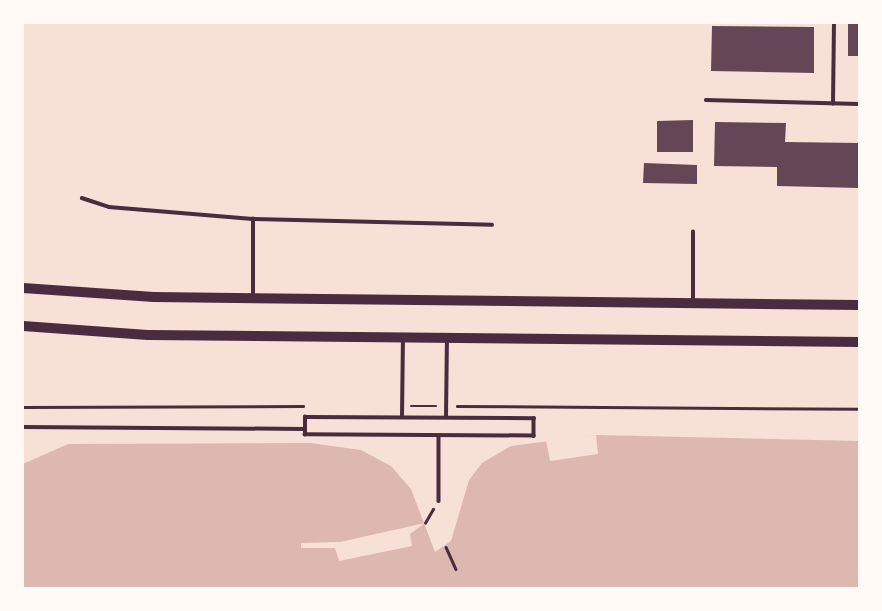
<!DOCTYPE html>
<html>
<head>
<meta charset="utf-8">
<style>
	body { margin:0 }
	#map { position:relative; width:882px; height:611px; overflow:hidden; background:#f7e1d7; font-family:Commissioner,sans-serif }
	div>[style] { position:absolute }
	[style*='--x'] { left:calc(var(--x)*1px); top:calc(var(--y)*1px); width:calc(var(--w)*1px); rotate:calc(var(--a)*1deg) }
	.water>* { inset:0; background:#dcb8b0 }
	.pier>* { inset:0; background:#f7e1d7 }
	.building>* { inset:0; background:#644757 }
	.path>* { height:2.5px; margin:-1.25px; padding:0 1.25px; transform-origin:1.25px; border-radius:1.25px; background:#4a2c40 }
	.service>* { height:3.5px; margin:-1.75px; padding:0 1.75px; transform-origin:1.75px; border-radius:1.75px; background:#4a2c40 }
	.primary>* { height:10px; margin:-5px; padding:0 5px; transform-origin:5px; border-radius:5px; background:#4a2c40 }
	span { translate:-50% -50%; white-space:nowrap; text-align:center; line-height:1.15; -webkit-text-stroke:7px #fffaf5; paint-order:stroke }
	.frame { position:absolute; inset:0; border:24px solid #fffaf5; pointer-events:none }
</style>
</head>
<body>
<div id="map">
	<div class="water">
		<div style="clip-path:polygon(596px 435px,859px 441px,859px 588px,23px 588px,23px 464px,68px 444px,310px 443px,361px 450px,391px 466px,411px 489px,435px 552px,451px 541px,469px 480px,482px 463px,511px 446px)"></div>
	</div>
	<div class="pier">
		<div style="clip-path:polygon(596px 435px,598px 454px,550px 461px,546px 440px)"></div>
		<div style="clip-path:polygon(425px 523px,410px 534px,412px 546px,339px 561px,335px 548px,301px 548px,301px 543px,340px 542px)"></div>
	</div>
	<div class="building">
		<div style="clip-path:polygon(848px 23px,859px 23px,859px 56px,848px 56px)"></div>
		<div style="clip-path:polygon(712px 26px,814px 27px,814px 73px,711px 71px)"></div>
		<div style="clip-path:polygon(693px 120px,693px 152px,657px 152px,657px 121px)"></div>
		<div style="clip-path:polygon(715px 122px,786px 123px,785px 142px,859px 143px,859px 188px,777px 186px,777px 167px,714px 166px)"></div>
		<div style="clip-path:polygon(644px 163px,697px 165px,697px 184px,643px 183px)"></div>
	</div>
	<div class="path">
		<div style="--x:411;--y:406;--w:25;--a:0"></div>
		<div style="--x:457;--y:406;--w:402;--a:0.4"></div>
		<div style="--x:23;--y:407;--w:280;--a:-0.2"></div>
		<div style="--x:425;--y:523;--w:16;--a:-60"></div>
		<div style="--x:446;--y:547;--w:24;--a:66"></div>
	</div>
	<div class="service">
		<div style="--x:706;--y:100;--w:153;--a:1.5"></div>
		<div style="--x:833;--y:104;--w:81;--a:-89.3"></div>
		<div style="--x:82;--y:198;--w:28;--a:18"></div>
		<div style="--x:109;--y:207;--w:144;--a:4.8"></div>
		<div style="--x:253;--y:296;--w:77;--a:-90"></div>
		<div style="--x:253;--y:219;--w:239;--a:1.4"></div>
		<div style="--x:693;--y:300;--w:68;--a:-90"></div>
		<div style="--x:305;--y:417;--w:229;--a:0.3"></div>
		<div style="--x:534;--y:418;--w:18;--a:90"></div>
		<div style="--x:534;--y:436;--w:229;--a:-179.7"></div>
		<div style="--x:305;--y:435;--w:18;--a:-90"></div>
		<div style="--x:402;--y:417;--w:78;--a:-89.3"></div>
		<div style="--x:446;--y:417;--w:77;--a:-89.3"></div>
		<div style="--x:23;--y:427;--w:282;--a:0.4"></div>
		<div style="--x:439;--y:436;--w:65;--a:90"></div>
	</div>
	<div class="primary">
		<div style="--x:23;--y:288;--w:131;--a:3.9"></div>
		<div style="--x:154;--y:297;--w:705;--a:0.65"></div>
		<div style="--x:23;--y:326;--w:125;--a:4.1"></div>
		<div style="--x:148;--y:335;--w:711;--a:0.56"></div>
	</div>
	<div class="frame"></div>
</div>
</body>
</html>
